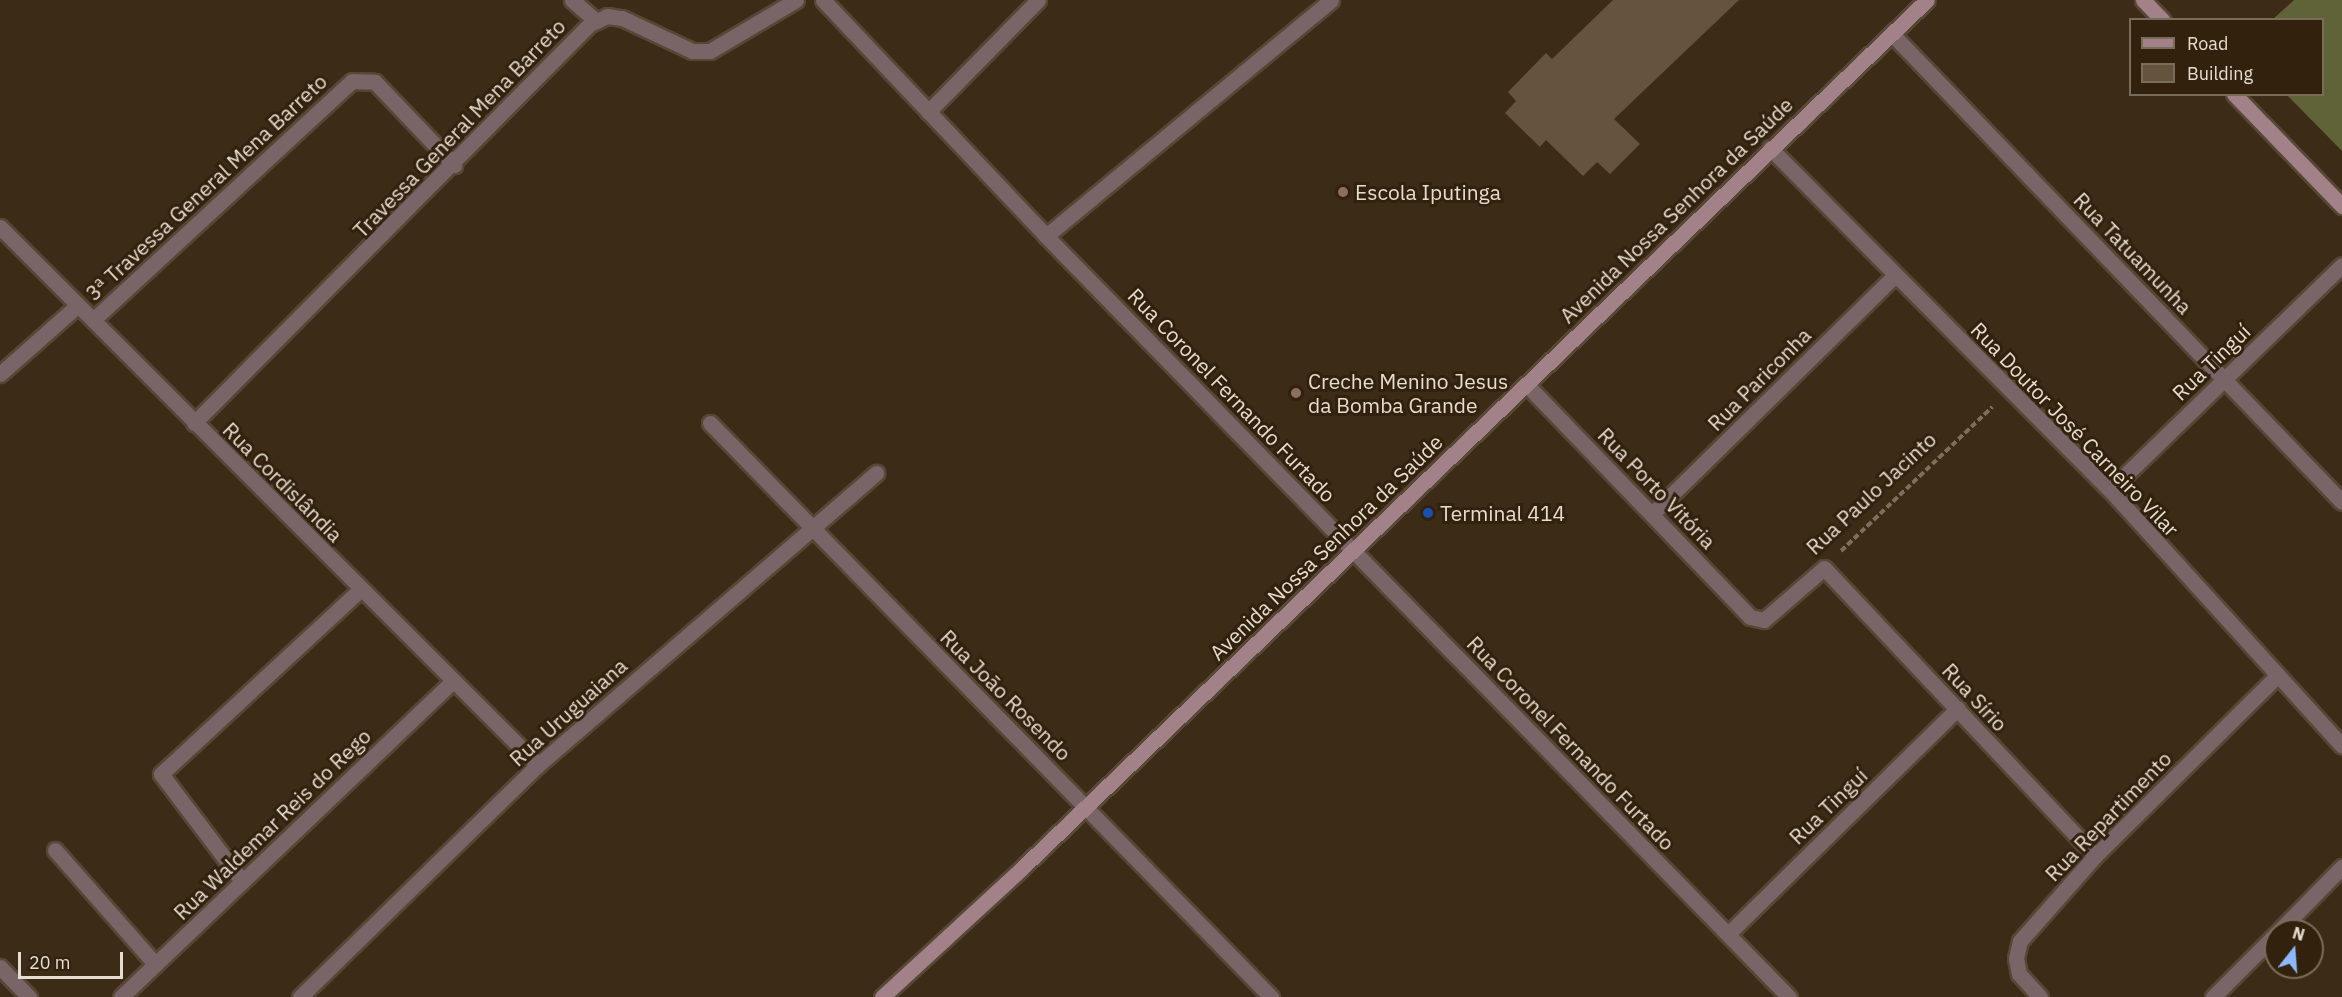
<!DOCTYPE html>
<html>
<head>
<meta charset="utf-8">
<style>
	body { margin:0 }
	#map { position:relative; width:2342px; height:997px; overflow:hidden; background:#3c2b17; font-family:"IBM Plex Sans",sans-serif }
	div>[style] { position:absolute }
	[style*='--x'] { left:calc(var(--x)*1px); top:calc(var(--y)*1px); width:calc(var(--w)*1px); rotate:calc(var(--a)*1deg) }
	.forest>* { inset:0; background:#606238 }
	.building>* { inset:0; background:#66533e }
	.path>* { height:4px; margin-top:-2px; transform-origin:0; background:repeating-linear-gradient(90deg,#7d6e5d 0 6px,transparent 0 9px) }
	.roads { filter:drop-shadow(2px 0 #574735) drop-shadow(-2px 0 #574735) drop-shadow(0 2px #574735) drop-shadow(0 -2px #574735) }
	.lane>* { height:15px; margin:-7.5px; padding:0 7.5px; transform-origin:7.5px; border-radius:7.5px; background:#796468 }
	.street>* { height:15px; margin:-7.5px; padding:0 7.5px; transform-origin:7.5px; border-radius:7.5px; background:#796468 }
	.secondary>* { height:15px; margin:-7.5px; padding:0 7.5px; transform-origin:7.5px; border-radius:7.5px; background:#a28188 }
	.dots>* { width:16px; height:16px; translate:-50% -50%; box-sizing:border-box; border:3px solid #32210d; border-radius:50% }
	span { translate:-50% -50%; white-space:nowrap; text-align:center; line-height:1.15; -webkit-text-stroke:6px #32210d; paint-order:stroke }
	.street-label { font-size:21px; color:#e7dcd0 }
	.poi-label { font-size:21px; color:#e7dcd0 }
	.left { translate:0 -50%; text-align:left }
	.legend { position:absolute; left:2129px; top:18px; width:195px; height:78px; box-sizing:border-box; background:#32210d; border:2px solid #7a6c5b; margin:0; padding:8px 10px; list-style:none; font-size:18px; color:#e7dcd0 }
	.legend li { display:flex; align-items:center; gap:12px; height:30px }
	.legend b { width:30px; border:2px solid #7a6c5b }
	.north { position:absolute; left:2264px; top:919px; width:60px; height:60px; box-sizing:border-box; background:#32210d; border:2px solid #7a6c5b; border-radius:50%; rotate:17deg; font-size:16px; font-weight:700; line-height:24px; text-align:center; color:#e7dcd0 }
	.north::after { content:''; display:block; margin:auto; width:21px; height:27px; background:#8eb8fd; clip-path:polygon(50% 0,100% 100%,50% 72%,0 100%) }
	.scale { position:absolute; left:18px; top:952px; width:105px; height:27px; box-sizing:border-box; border:3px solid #e7dcd0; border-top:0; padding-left:8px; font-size:18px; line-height:21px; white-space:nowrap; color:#e7dcd0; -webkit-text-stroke:4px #32210d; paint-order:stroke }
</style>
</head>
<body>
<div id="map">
	<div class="forest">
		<div style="clip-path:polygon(2294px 0,2342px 0,2342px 151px,2287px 95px,2322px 94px,2322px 20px,2273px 19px)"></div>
	</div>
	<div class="building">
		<div style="clip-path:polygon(1613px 0,1739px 0,1614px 119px,1640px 144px,1610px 174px,1597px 162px,1583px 176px,1546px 140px,1540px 147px,1505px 113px,1516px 101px,1508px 92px,1546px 53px,1552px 59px)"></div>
	</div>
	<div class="path">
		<div style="--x:1841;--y:551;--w:209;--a:-43.6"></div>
	</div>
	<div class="roads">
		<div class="lane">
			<div style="--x:572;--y:0;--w:32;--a:41"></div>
			<div style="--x:0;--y:374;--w:104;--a:-41.5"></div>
			<div style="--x:55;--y:850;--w:152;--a:48.7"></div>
			<div style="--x:242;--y:881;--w:134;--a:-127.1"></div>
			<div style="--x:161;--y:774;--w:272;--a:-42.8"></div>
			<div style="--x:0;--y:967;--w:42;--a:46"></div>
			<div style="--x:121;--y:997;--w:458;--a:-43.6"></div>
		</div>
		<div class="street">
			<div style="--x:823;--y:0;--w:325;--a:46.6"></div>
			<div style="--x:1046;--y:236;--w:1064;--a:45.69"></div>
			<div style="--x:1892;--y:34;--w:649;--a:46.12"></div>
			<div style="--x:928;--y:112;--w:157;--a:-45.5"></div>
			<div style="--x:1770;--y:148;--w:482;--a:45.2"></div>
			<div style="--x:2110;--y:490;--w:345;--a:47.8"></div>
			<div style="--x:0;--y:227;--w:761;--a:45"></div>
			<div style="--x:1046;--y:236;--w:370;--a:-39.6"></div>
			<div style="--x:93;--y:320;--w:352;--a:-42.7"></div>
			<div style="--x:352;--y:81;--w:23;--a:2"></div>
			<div style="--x:375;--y:82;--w:115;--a:46.4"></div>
			<div style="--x:1526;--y:384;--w:323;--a:46.1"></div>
			<div style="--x:1750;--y:617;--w:14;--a:12"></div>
			<div style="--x:1764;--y:620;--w:79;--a:-40.9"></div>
			<div style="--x:1824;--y:568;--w:395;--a:46.7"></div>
			<div style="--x:194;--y:423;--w:562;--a:-45.22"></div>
			<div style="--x:590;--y:24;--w:19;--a:-25"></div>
			<div style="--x:607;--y:16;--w:15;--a:8"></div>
			<div style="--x:622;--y:18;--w:77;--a:25.2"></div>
			<div style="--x:692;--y:51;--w:18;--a:0"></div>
			<div style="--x:710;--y:51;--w:100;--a:-30.7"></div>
			<div style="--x:710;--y:423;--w:803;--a:45.66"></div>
			<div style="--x:2110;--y:490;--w:323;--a:-44.1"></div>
			<div style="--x:1653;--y:513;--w:339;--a:-44.5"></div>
			<div style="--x:2279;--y:931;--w:90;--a:-45.5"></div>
			<div style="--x:1728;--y:934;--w:322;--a:-44.5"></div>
			<div style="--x:300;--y:997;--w:332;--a:-44.3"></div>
			<div style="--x:538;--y:765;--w:447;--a:-40.8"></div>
			<div style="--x:2040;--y:997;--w:31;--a:-132"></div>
			<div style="--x:2019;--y:974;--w:16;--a:-101"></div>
			<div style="--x:2016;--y:958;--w:17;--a:-77"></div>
			<div style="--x:2020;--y:941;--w:113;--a:-48.6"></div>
			<div style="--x:2095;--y:856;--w:255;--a:-44.7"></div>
			<div style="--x:2213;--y:997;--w:89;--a:-45"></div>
		</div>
		<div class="secondary">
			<div style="--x:2143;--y:0;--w:28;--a:46"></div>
			<div style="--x:2234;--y:94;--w:156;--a:46"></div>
			<div style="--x:882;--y:997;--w:189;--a:-42.6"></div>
			<div style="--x:1021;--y:869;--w:1255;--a:-43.81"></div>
		</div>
	</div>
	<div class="dots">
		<div style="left:1343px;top:192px;background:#8d6e63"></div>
		<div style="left:1296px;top:393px;background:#8d6e63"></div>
		<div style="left:1428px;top:513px;background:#1a4fb4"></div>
	</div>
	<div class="street-label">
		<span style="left:459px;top:128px;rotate:-46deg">Travessa General Mena Barreto</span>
		<span style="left:206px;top:187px;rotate:-43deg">3ª Travessa General Mena Barreto</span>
		<span style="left:1676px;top:210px;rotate:-44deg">Avenida Nossa Senhora da Saúde</span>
		<span style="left:2133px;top:253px;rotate:46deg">Rua Tatuamunha</span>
		<span style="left:2211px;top:362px;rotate:-44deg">Rua Tinguí</span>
		<span style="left:1759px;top:379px;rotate:-45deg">Rua Pariconha</span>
		<span style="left:1232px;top:395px;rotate:46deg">Rua Coronel Fernando Furtado</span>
		<span style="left:2075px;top:429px;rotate:46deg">Rua Doutor José Carneiro Vilar</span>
		<span style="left:283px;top:482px;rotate:45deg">Rua Cordislândia</span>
		<span style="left:1657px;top:488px;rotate:46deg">Rua Porto Vitória</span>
		<span style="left:1871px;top:493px;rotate:-43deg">Rua Paulo Jacinto</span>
		<span style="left:1326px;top:547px;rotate:-44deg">Avenida Nossa Senhora da Saúde</span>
		<span style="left:1006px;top:695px;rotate:45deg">Rua João Rosendo</span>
		<span style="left:1975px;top:697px;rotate:47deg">Rua Sírio</span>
		<span style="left:568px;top:712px;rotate:-42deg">Rua Uruguaiana</span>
		<span style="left:1571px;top:743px;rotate:46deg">Rua Coronel Fernando Furtado</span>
		<span style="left:1828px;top:806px;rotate:-44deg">Rua Tinguí</span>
		<span style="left:2108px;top:816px;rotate:-46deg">Rua Repartimento</span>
		<span style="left:272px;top:824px;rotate:-44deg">Rua Waldemar Reis do Rego</span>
	</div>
	<div class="poi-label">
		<span class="left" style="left:1355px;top:192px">Escola Iputinga</span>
		<span class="left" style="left:1308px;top:393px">Creche Menino Jesus<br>da Bomba Grande</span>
		<span class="left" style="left:1440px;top:513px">Terminal 414</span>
	</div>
	<ul class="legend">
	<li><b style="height:8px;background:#a28188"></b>Road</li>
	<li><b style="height:16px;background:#66533e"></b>Building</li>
	</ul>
	<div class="north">N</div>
	<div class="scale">20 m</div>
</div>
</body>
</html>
